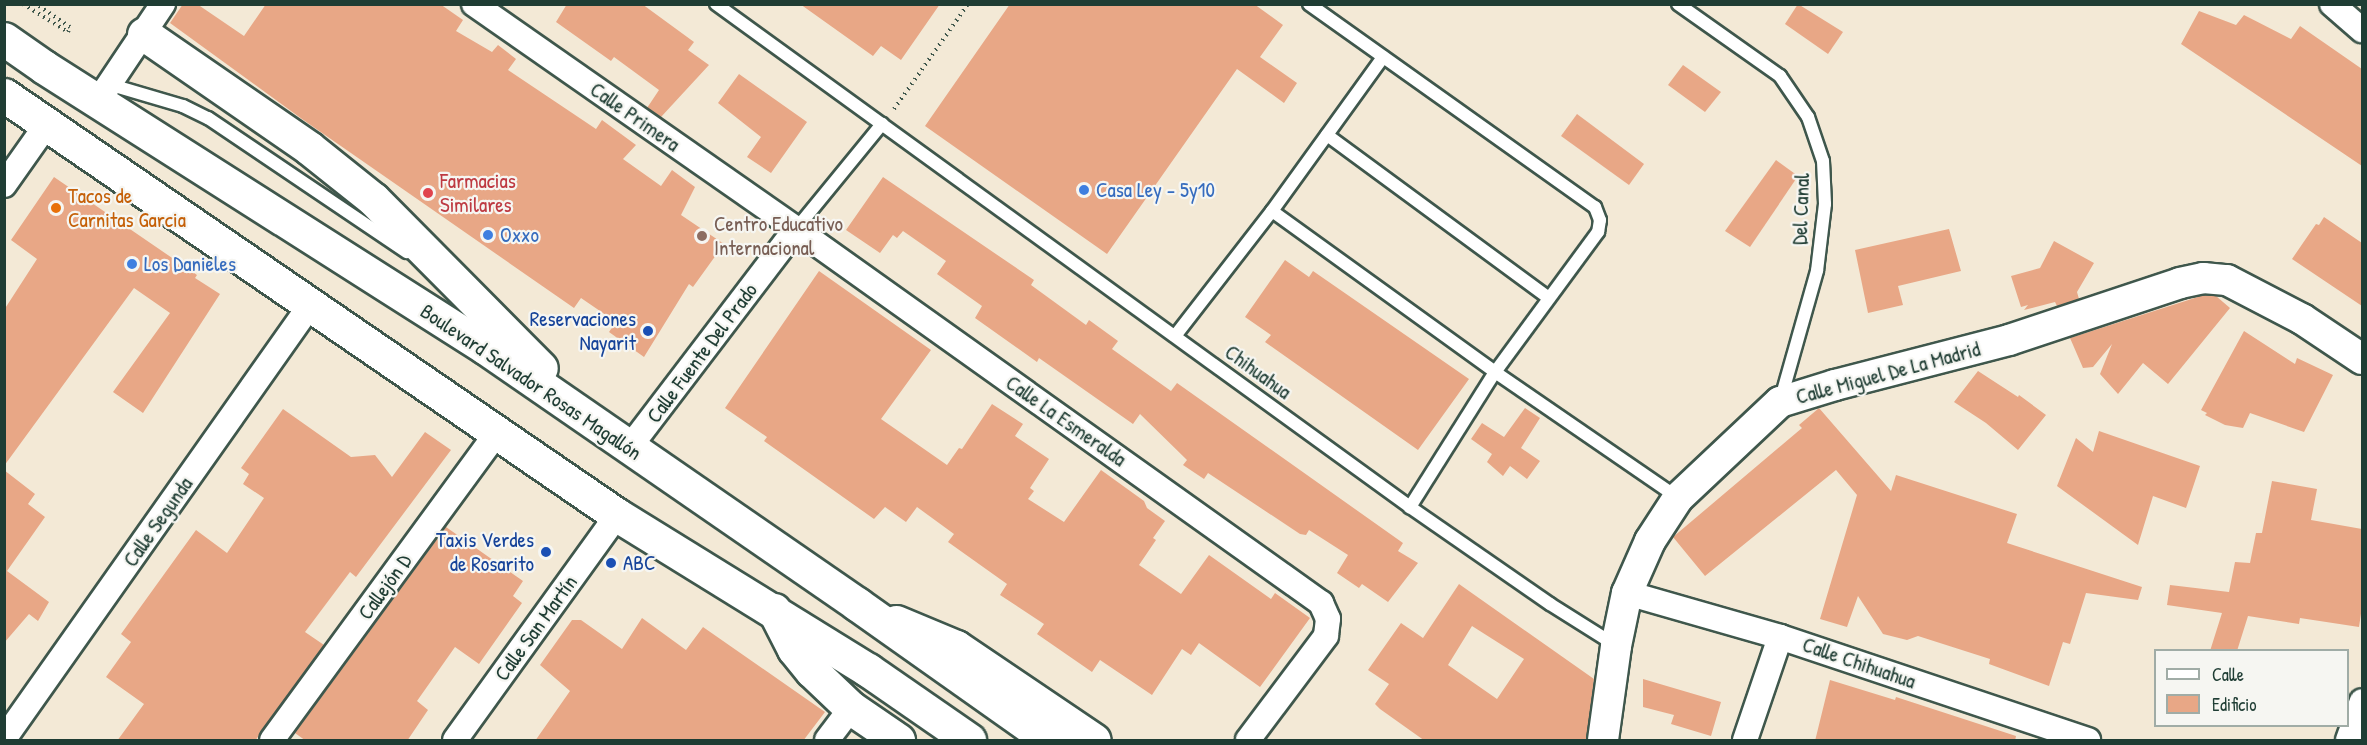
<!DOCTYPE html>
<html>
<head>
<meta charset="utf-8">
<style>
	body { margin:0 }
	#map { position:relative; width:2367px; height:745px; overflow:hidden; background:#f3e9d6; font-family:"Patrick Hand",sans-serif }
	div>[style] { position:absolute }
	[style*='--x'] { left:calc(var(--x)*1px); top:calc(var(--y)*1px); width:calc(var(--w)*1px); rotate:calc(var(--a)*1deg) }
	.building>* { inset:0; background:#e8a786 }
	.path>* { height:4px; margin-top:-2px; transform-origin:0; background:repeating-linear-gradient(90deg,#3f574c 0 1.5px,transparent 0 6px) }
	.roads { filter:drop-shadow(2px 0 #3f574c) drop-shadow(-2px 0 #3f574c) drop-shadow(0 2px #3f574c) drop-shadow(0 -2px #3f574c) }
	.service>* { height:12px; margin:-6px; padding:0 6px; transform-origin:6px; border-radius:6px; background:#fff }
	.minor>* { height:24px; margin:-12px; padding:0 12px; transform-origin:12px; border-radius:12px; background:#fff }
	.tertiary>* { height:30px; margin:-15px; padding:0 15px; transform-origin:15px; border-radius:15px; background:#fff }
	.secondary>* { height:33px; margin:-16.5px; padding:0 16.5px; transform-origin:16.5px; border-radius:16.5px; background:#fff }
	.trunk>* { height:33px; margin:-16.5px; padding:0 16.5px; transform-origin:16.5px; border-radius:16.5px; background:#fff }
	.dots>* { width:16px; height:16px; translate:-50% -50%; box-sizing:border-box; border:3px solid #f6f6f2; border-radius:50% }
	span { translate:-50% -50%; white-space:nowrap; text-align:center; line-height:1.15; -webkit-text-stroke:4.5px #f6f6f2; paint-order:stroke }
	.street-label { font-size:21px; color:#1f3d34 }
	.health-label { font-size:21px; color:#be3a42 }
	.left { translate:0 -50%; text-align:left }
	.shop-label { font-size:21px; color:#366cbe }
	.food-label { font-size:21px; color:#c56008 }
	.education-label { font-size:21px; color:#785e54 }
	.transit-label { font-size:21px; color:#164399 }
	.right { translate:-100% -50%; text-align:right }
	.frame { position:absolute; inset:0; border:6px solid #1f3d34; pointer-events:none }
	.legend { position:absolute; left:2154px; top:649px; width:195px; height:78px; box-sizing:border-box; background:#f6f6f2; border:2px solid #a0aca6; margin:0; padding:8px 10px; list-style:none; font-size:18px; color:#1f3d34 }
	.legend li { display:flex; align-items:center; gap:12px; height:30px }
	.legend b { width:30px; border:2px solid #a0aca6 }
</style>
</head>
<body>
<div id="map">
	<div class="building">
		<div style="clip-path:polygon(183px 4px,197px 4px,244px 36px,266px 4px,440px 4px,463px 20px,456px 31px,492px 52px,498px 45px,516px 59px,508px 70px,596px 129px,602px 120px,636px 145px,623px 159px,661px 186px,672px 170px,695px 187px,681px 215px,724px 244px,693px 287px,689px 284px,644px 357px,609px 332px,616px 322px,581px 298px,574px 308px,302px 119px,170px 23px)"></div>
		<div style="clip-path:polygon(567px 4px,642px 4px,694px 42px,688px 50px,709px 65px,661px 117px,647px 108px,659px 90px,614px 57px,611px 61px,556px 22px)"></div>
		<div style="clip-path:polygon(800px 4px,940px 4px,901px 60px,881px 46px,873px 56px)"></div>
		<div style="clip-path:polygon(1010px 4px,1254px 4px,1283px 25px,1260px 57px,1297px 83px,1284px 103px,1237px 69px,1107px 254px,925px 126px)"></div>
		<div style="clip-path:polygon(1798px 4px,1843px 32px,1828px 54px,1785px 24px)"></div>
		<div style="clip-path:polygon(2199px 11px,2236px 25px,2244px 15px,2291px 39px,2300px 26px,2362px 69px,2362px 166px,2181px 44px)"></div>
		<div style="clip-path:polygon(1683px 65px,1721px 92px,1705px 112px,1668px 85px)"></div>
		<div style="clip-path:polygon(739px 74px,807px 122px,771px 173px,747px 157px,761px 137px,718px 103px)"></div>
		<div style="clip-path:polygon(1577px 114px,1644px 164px,1629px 185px,1561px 136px)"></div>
		<div style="clip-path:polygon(1776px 160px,1798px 176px,1750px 247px,1725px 231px)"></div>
		<div style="clip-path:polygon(54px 177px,197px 275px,195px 278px,220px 294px,143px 413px,113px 392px,170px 313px,134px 288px,4px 466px,4px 310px,37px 259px,11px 240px)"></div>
		<div style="clip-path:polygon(883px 177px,1034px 280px,1031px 285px,1086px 325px,1089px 320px,1118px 341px,1112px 349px,1171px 391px,1177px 383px,1403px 543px,1398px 551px,1418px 563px,1388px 602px,1362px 584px,1359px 588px,1337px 573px,1348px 555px,1309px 530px,1306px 535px,1300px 534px,1208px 473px,1204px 479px,1183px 465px,1187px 460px,1140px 414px,1133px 424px,1039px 358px,1037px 362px,975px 318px,982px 306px,937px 274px,946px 261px,903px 231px,897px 238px,893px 235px,880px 253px,846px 230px)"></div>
		<div style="clip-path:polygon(2324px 217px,2362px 243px,2362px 306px,2292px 259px,2316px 224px,2319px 225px)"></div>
		<div style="clip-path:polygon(1949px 229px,1961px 271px,1898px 286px,1903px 305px,1868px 313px,1855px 250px)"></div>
		<div style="clip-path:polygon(2054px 241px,2094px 263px,2077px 292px,2079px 299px,2057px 306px,2055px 302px,2024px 310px,2028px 305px,2021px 307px,2011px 276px,2040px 268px)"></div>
		<div style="clip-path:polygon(1285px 260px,1309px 277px,1313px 271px,1469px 379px,1418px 450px,1265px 342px,1271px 335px,1245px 317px)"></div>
		<div style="clip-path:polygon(819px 271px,931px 350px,881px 419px,947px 465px,959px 448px,962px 449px,992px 404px,1023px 424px,1015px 436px,1049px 459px,1030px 488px,1034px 491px,1028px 499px,1064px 522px,1101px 470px,1144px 501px,1147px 508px,1165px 521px,1153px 538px,1156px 540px,1139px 565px,1181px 594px,1209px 555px,1271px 599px,1275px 593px,1310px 618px,1260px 687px,1199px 643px,1191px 655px,1182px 649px,1152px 695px,1100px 660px,1092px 672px,1037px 634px,1044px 624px,1000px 595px,1007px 584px,948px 542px,954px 534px,917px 507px,906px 522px,885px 507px,874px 519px,764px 441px,767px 437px,725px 408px)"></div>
		<div style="clip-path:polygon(2204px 295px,2216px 296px,2230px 308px,2168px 384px,2143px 363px,2118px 394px,2100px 374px,2112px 344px,2093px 367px,2083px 368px,2070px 338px)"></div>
		<div style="clip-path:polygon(2244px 331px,2295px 364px,2297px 358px,2333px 375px,2304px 432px,2250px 413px,2243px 428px,2225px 425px,2205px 415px,2207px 413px,2201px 410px)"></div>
		<div style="clip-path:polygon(1978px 371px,2018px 397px,2019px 395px,2046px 415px,2018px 450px,1986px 423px,1954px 402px)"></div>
		<div style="clip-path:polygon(1525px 408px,1540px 418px,1521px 448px,1540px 461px,1527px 479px,1510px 466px,1503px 476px,1487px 462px,1492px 454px,1471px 439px,1482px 423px,1504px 437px)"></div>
		<div style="clip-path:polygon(1819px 408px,1891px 491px,1896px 475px,2017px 514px,2007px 543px,2142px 587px,2138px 600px,2086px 593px,2070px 644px,2063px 642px,2049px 686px,1989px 664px,1990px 659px,1918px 636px,1907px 640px,1883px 634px,1858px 596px,1847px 627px,1820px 619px,1857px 495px,1836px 470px,1705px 576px,1673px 537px,1802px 428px,1799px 425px)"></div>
		<div style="clip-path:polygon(283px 409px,351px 457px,375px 455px,392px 477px,425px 432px,451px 450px,356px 577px,350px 572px,305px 632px,324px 645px,255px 741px,117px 741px,144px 704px,106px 677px,131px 642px,121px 634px,196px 530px,227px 553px,264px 498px,243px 484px,249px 474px,241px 468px)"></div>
		<div style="clip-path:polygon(2099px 431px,2200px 466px,2186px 508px,2153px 496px,2138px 545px,2057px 486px,2076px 438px,2093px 452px)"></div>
		<div style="clip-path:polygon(4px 470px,35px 494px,28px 504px,45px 517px,7px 571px,49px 602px,38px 621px,29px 614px,4px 643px)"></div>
		<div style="clip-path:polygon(2272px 481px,2317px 489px,2311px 520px,2362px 529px,2362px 607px,2359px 627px,2300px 618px,2299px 624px,2248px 616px,2237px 651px,2210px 651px,2222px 613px,2167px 605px,2170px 585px,2229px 592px,2235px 562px,2250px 563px,2256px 533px,2262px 533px)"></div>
		<div style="clip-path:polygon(446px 527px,523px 581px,513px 596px,522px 603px,479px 664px,455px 647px,417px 701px,428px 710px,407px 741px,306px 741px,295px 733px)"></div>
		<div style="clip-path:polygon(evenodd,1459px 584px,1594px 679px,1586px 741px,1425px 741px,1380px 709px,1375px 704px,1389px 684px,1368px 670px,1401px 623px,1423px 638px,1459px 584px,1472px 626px,1524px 659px,1497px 699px,1448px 665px,1472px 626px)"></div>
		<div style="clip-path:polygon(642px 618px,686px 650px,703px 627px,825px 712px,803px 741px,535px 741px,570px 691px,540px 665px,572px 620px,581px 620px,622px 649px)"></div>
		<div style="clip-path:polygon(1643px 679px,1721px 702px,1711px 736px,1671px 724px,1674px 715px,1643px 707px)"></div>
		<div style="clip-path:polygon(1830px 680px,1895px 700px,1896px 697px,2016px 736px,2015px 741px,1815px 741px)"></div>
	</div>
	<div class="path">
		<div style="--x:23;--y:4;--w:53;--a:31.9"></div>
		<div style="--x:68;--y:32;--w:5;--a:-68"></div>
		<div style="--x:70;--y:27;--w:41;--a:-145.9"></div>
		<div style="--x:894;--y:109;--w:128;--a:-54.8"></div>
	</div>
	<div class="roads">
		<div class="service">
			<div style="--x:716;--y:4;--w:857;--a:35.93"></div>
			<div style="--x:1410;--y:507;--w:170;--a:34.7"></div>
			<div style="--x:1550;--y:604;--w:77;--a:32.2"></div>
			<div style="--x:1309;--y:4;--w:351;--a:35.4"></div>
			<div style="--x:1595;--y:207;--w:14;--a:69"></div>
			<div style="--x:1600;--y:220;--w:12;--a:99"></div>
			<div style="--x:1598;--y:232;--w:174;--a:126.3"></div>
			<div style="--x:1495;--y:372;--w:160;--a:122.2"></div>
			<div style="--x:1678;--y:4;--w:125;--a:35.2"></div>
			<div style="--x:1780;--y:76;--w:50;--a:55.7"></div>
			<div style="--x:1808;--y:117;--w:46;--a:71.2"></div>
			<div style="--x:1823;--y:161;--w:43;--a:87.3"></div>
			<div style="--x:1825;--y:204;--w:67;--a:96.8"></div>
			<div style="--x:1817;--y:271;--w:132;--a:105.8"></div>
			<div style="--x:108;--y:84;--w:78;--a:16.3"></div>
			<div style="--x:183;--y:106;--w:28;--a:26"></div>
			<div style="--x:208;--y:118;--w:240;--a:34"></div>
			<div style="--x:1327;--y:135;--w:275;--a:36.3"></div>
			<div style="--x:1272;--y:211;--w:275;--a:35.8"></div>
			<div style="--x:1495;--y:372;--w:222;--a:34.5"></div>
			<div style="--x:796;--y:229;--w:136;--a:-50.7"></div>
			<div style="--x:1175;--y:336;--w:158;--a:-52.2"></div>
			<div style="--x:1272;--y:211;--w:190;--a:-54.2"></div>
		</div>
		<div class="minor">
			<div style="--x:474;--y:4;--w:393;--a:34.9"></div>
			<div style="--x:796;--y:229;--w:645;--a:35.47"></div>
			<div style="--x:1321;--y:603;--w:17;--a:66"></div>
			<div style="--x:1328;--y:619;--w:17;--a:97"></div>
			<div style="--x:1326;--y:636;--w:130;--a:126.9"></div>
			<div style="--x:2332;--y:4;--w:40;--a:41"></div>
			<div style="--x:98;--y:101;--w:117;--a:-56.2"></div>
			<div style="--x:4;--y:185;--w:75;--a:-54.8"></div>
			<div style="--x:629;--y:448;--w:275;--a:-52.7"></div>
			<div style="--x:1627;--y:593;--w:159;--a:16"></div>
			<div style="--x:1780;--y:637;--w:325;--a:18.5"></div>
			<div style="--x:4;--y:739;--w:532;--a:-54.79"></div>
			<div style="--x:272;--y:740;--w:381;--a:-53.8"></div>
			<div style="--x:455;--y:740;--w:277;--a:-54.2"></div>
			<div style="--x:827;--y:740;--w:40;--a:-53"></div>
			<div style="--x:1745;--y:740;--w:109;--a:-71.2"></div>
			<div style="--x:2348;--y:740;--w:41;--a:-70.3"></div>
		</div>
		<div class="tertiary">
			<div style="--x:1603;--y:740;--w:95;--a:-82.1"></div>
			<div style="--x:1616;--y:646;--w:54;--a:-78.3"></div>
			<div style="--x:1627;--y:593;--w:57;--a:-66.1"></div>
			<div style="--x:1650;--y:541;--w:51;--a:-56.9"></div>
			<div style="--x:1678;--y:498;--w:140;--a:-43.3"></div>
			<div style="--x:1780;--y:402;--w:58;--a:-17.2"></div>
			<div style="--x:1835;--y:385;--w:180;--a:-14.5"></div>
			<div style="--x:2009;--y:340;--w:180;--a:-18.4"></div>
			<div style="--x:2180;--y:283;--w:24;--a:-12"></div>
			<div style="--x:2203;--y:278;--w:24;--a:5"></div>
			<div style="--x:2227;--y:280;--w:85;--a:27.5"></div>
			<div style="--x:2302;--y:319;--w:72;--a:33.7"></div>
		</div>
		<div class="secondary">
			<div style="--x:774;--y:610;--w:44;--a:62.9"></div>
			<div style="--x:794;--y:649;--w:28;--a:51"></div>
			<div style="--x:812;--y:671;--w:54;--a:43.5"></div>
			<div style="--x:851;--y:708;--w:57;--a:34.2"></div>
			<div style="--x:896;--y:622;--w:65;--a:22.6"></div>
			<div style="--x:956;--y:647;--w:166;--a:34"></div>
		</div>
		<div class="trunk">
			<div style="--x:144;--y:34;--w:201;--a:34.6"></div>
			<div style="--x:309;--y:148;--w:82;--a:38.6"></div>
			<div style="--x:373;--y:199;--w:238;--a:45.2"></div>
			<div style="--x:4;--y:39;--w:49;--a:35"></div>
			<div style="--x:44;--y:67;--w:524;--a:32.45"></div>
			<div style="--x:486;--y:348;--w:451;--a:34.6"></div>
			<div style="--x:857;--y:604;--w:235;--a:35.3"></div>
			<div style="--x:4;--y:95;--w:743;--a:34.42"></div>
			<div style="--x:617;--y:515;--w:295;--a:31.7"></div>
			<div style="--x:868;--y:670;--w:123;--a:34.7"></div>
		</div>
	</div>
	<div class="dots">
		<div style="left:1084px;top:190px;background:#3f7fe0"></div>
		<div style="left:428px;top:193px;background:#e0444e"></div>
		<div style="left:56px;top:208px;background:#e8710a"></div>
		<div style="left:488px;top:235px;background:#3f7fe0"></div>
		<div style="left:702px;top:236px;background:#8d6e63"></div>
		<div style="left:132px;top:264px;background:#3f7fe0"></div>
		<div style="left:648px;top:331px;background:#1a4fb4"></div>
		<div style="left:546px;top:552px;background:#1a4fb4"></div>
		<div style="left:611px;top:563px;background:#1a4fb4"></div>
	</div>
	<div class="street-label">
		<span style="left:635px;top:117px;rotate:35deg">Calle Primera</span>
		<span style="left:1801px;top:209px;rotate:-88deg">Del Canal</span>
		<span style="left:702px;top:353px;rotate:-53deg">Calle Fuente Del Prado</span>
		<span style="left:1258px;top:372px;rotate:36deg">Chihuahua</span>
		<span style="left:1888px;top:373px;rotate:-15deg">Calle Miguel De La Madrid</span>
		<span style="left:531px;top:382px;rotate:34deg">Boulevard Salvador Rosas Magallón</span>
		<span style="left:1066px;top:421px;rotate:35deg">Calle La Esmeralda</span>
		<span style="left:158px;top:522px;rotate:-55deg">Calle Segunda</span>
		<span style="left:385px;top:587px;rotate:-54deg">Callejón D</span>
		<span style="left:536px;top:628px;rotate:-54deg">Calle San Martín</span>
		<span style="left:1859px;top:663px;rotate:19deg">Calle Chihuahua</span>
	</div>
	<div class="health-label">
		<span class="left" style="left:440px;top:193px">Farmacias<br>Similares</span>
	</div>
	<div class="shop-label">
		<span class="left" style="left:1096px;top:190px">Casa Ley - 5y10</span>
		<span class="left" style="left:500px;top:235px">Oxxo</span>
		<span class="left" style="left:144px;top:264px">Los Danieles</span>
	</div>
	<div class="food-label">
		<span class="left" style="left:68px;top:208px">Tacos de<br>Carnitas Garcia</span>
	</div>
	<div class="education-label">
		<span class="left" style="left:714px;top:236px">Centro Educativo<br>Internacional</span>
	</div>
	<div class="transit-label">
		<span class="right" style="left:636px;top:331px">Reservaciones<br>Nayarit</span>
		<span class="right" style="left:534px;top:552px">Taxis Verdes<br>de Rosarito</span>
		<span class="left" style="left:623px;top:563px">ABC</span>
	</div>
	<div class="frame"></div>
	<ul class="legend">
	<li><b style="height:8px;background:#fff"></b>Calle</li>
	<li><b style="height:16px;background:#e8a786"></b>Edificio</li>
	</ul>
</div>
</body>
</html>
